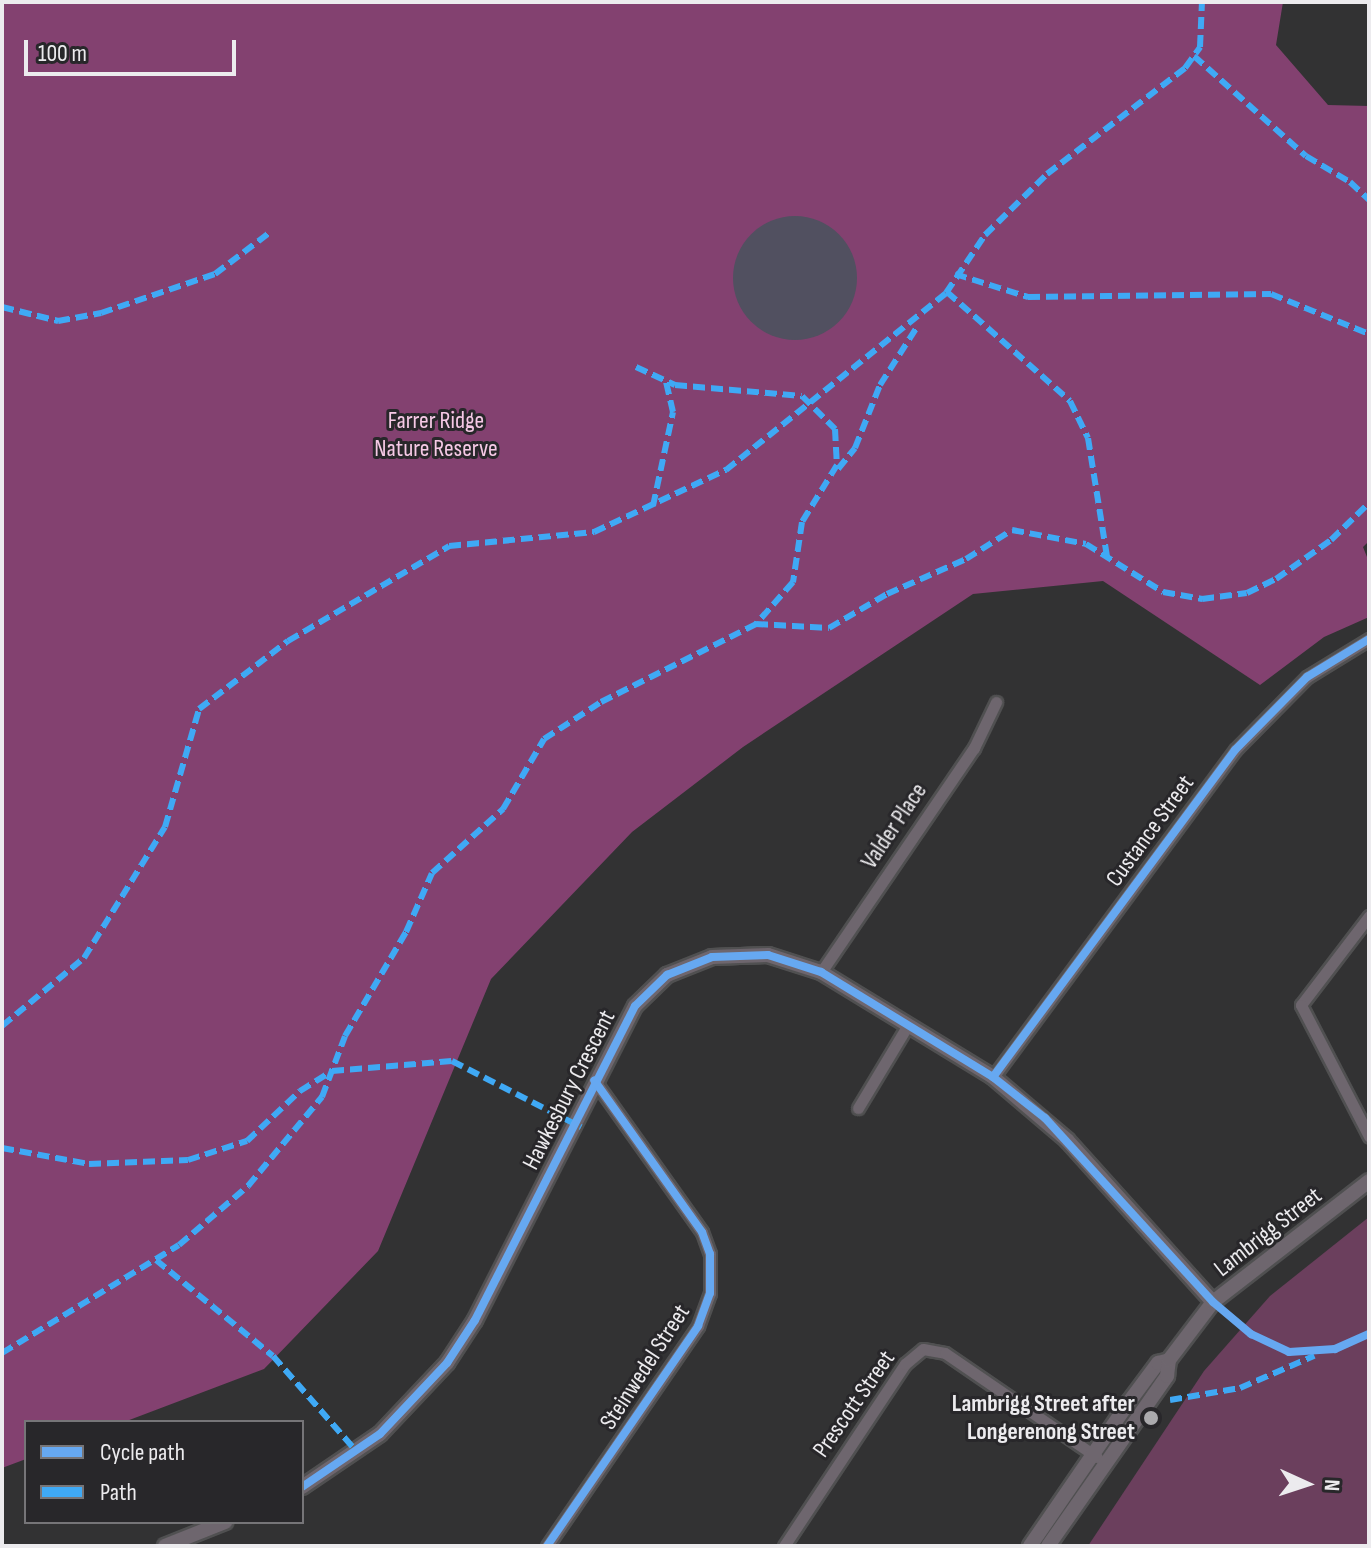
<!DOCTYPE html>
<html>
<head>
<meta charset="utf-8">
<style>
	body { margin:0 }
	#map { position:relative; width:1371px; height:1548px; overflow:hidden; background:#323233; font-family:"Sofia Sans Condensed",sans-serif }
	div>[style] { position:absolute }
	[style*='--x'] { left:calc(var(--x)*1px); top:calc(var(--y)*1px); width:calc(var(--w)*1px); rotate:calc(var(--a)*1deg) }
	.green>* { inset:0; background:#6b3f5d }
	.forest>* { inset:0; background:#834170 }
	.building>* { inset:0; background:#515060 }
	.round { border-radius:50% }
	.roads { filter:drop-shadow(2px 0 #505051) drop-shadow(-2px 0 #505051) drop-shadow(0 2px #505051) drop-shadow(0 -2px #505051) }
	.minor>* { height:11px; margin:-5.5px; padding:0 5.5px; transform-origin:5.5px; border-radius:5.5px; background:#6e666e }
	.tertiary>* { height:14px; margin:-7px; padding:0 7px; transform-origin:7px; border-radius:7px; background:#6e666e }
	.quiet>* { height:6px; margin-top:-3px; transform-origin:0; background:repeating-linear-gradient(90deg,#3fa9f5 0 12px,transparent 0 18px) }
	.cycleway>* { height:8px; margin:-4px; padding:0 4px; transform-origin:4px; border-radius:4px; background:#66a8f1 }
	.dots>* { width:22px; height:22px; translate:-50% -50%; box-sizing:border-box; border:4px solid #28272a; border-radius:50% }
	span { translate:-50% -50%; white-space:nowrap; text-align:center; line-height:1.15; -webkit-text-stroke:6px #28272a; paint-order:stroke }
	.park-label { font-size:24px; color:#f6c9e6 }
	.street-label { font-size:24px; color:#ecebee }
	.poi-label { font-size:24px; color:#ecebee; font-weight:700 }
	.right { translate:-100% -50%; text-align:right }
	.frame { position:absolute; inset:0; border:4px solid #ecebee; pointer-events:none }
	.legend { position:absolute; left:24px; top:1420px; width:280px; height:104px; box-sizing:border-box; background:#28272a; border:2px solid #767578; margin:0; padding:10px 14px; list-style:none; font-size:24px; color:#ecebee }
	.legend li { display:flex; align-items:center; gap:16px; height:40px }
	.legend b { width:40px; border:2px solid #767578 }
	.north { position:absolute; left:1267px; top:1444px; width:80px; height:80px; -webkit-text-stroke:6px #28272a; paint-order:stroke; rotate:93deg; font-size:22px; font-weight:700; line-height:32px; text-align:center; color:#ecebee }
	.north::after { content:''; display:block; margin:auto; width:28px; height:36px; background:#ecebee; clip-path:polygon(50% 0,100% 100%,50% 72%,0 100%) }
	.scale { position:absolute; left:24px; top:40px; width:212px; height:36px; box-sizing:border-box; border:4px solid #ecebee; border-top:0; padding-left:10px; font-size:24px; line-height:28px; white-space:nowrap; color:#ecebee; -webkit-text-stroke:6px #28272a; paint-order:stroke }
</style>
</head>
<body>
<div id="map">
	<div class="green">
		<div style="clip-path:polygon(1369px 1217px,1369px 1546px,1088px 1546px,1204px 1371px,1270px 1296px)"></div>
	</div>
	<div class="forest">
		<div style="clip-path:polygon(2px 2px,1283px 2px,1276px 45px,1328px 105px,1369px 106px,1369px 541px,1363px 547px,1369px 562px,1369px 617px,1324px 637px,1260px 685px,1103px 581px,973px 594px,743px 747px,632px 832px,491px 979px,378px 1251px,264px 1369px,124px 1422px,26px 1422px,26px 1459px,2px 1468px)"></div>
	</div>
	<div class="building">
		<div class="round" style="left:733px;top:216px;width:124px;height:124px"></div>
	</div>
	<div class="roads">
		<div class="minor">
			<div style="--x:1369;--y:916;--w:112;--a:127.4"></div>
			<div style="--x:1301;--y:1005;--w:148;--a:62.6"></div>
			<div style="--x:821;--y:972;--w:271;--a:-55.7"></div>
			<div style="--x:974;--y:748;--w:51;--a:-64.4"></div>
			<div style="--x:993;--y:1077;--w:407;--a:-53.5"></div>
			<div style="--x:1235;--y:750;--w:103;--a:-45.4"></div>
			<div style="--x:1307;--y:677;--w:73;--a:-31.5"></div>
			<div style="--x:858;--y:1108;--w:93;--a:-59"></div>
			<div style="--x:547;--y:1546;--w:267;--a:-55.5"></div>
			<div style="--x:698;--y:1326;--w:35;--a:-70"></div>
			<div style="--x:710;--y:1293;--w:39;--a:-90"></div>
			<div style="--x:710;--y:1254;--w:23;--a:-110"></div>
			<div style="--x:702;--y:1232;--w:186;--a:-125.4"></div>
			<div style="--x:784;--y:1546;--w:219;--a:-56.4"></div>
			<div style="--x:905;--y:1364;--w:23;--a:-40"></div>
			<div style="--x:923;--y:1349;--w:22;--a:10"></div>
			<div style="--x:945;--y:1353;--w:184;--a:34.4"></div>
		</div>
		<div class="tertiary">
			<div style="--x:302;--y:1487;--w:94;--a:-34.2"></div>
			<div style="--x:380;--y:1434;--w:98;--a:-46.7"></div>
			<div style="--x:447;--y:1363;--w:51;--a:-56.9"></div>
			<div style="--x:475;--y:1320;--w:352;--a:-63"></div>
			<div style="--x:635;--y:1006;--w:45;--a:-44.1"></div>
			<div style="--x:667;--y:975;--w:48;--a:-21.8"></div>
			<div style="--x:712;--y:957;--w:56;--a:-2"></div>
			<div style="--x:768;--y:955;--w:56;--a:17.8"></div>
			<div style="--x:821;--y:972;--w:202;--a:31.4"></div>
			<div style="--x:993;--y:1077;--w:97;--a:40.4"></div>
			<div style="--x:1067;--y:1140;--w:218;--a:48"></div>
			<div style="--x:165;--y:1546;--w:65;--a:-21.8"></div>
			<div style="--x:1030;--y:1546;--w:175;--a:-55.5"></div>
			<div style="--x:1129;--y:1402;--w:49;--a:-53.4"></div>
			<div style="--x:1158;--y:1363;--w:11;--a:-15"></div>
			<div style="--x:1048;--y:1546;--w:208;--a:-55"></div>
			<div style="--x:1167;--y:1376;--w:16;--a:-83"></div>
			<div style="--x:1169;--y:1360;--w:73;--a:-52.8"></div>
			<div style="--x:1213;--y:1302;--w:197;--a:-37.8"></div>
		</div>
	</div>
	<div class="quiet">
		<div style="--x:1194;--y:56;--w:150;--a:41.8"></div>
		<div style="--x:1306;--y:156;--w:51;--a:30.6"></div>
		<div style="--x:1350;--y:182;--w:26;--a:43"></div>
		<div style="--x:955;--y:274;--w:77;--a:17.5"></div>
		<div style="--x:1028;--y:297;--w:243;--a:-0.7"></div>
		<div style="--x:1271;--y:294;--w:106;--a:22.2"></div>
		<div style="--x:947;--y:292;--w:164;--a:41.5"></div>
		<div style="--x:1070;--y:401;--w:41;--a:64.1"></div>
		<div style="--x:1088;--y:438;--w:120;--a:80.9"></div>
		<div style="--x:2;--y:307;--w:58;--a:14"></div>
		<div style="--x:58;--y:321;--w:44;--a:-10.5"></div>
		<div style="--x:101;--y:313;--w:120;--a:-18.9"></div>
		<div style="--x:215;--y:274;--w:68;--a:-37.2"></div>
		<div style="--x:636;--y:367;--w:43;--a:24.8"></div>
		<div style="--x:675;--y:385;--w:127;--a:5"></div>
		<div style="--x:802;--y:396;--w:47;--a:45"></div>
		<div style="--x:835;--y:429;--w:36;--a:87"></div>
		<div style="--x:837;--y:465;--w:67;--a:121.6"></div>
		<div style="--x:802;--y:522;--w:61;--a:98.5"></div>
		<div style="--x:793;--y:582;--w:56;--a:131.4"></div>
		<div style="--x:838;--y:469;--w:27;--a:-51"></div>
		<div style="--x:855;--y:448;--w:68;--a:-68.4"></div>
		<div style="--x:880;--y:385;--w:69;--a:-57.5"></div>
		<div style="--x:653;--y:506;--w:96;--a:-78"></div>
		<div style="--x:673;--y:412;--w:32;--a:-103"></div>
		<div style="--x:2;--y:1026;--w:107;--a:-39.7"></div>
		<div style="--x:84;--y:958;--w:154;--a:-58.3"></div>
		<div style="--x:165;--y:827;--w:123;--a:-73.9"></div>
		<div style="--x:199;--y:709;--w:112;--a:-37.4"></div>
		<div style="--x:288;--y:641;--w:187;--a:-30.5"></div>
		<div style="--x:449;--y:546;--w:146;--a:-5.5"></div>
		<div style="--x:594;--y:532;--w:146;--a:-25.2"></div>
		<div style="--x:726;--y:470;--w:282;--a:-38.8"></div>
		<div style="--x:946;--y:293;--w:70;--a:-56.1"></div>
		<div style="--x:985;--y:235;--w:87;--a:-44.5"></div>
		<div style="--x:1047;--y:174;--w:174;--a:-37.5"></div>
		<div style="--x:1185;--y:68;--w:26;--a:-54"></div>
		<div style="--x:1200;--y:47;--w:45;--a:-87.5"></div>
		<div style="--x:2;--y:1148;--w:88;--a:10.4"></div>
		<div style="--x:89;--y:1164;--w:99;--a:-2.3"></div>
		<div style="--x:188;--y:1160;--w:62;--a:-17.9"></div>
		<div style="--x:247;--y:1141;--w:73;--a:-43.3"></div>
		<div style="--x:300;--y:1091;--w:38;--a:-32"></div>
		<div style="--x:332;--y:1071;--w:120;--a:-4.8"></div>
		<div style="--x:452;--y:1061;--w:145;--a:27.1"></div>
		<div style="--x:156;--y:1260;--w:151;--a:39.4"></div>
		<div style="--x:273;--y:1356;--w:128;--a:48.8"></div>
		<div style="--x:2;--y:1353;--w:207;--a:-31.4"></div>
		<div style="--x:179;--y:1245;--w:91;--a:-40.5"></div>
		<div style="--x:248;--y:1186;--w:116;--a:-50.3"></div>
		<div style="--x:322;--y:1097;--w:65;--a:-69.3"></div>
		<div style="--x:345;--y:1036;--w:121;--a:-59.6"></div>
		<div style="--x:406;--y:932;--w:64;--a:-66.2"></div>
		<div style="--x:432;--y:873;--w:96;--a:-42"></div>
		<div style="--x:503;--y:809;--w:81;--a:-59.6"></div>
		<div style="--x:544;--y:739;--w:68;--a:-33"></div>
		<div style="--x:601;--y:702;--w:174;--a:-26.7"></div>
		<div style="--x:756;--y:624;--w:73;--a:3.1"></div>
		<div style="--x:829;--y:628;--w:67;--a:-30.4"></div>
		<div style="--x:887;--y:594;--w:86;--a:-23.9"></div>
		<div style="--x:966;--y:559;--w:54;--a:-32.2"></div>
		<div style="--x:1012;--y:530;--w:75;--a:10.7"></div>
		<div style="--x:1086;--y:544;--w:91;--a:31.9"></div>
		<div style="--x:1163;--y:592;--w:40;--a:10"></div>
		<div style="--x:1202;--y:599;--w:45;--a:-7.6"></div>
		<div style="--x:1247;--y:593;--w:32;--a:-26"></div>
		<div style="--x:1276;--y:579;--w:67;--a:-35.3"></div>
		<div style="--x:1331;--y:540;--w:53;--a:-44.2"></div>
		<div style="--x:1170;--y:1400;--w:71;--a:-9.7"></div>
		<div style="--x:1240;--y:1388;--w:81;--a:-23.4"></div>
	</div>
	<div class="cycleway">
		<div style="--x:993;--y:1077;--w:407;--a:-53.5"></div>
		<div style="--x:1235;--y:750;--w:103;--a:-45.4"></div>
		<div style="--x:1307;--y:677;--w:73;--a:-31.5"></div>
		<div style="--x:302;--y:1487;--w:94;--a:-34.2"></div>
		<div style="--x:380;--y:1434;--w:98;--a:-46.7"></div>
		<div style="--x:447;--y:1363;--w:51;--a:-56.9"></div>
		<div style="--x:475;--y:1320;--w:352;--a:-63"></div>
		<div style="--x:635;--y:1006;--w:45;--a:-44.1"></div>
		<div style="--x:667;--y:975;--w:48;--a:-21.8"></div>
		<div style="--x:712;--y:957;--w:56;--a:-2"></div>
		<div style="--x:768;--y:955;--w:56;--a:17.8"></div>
		<div style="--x:821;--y:972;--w:202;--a:31.4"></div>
		<div style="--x:993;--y:1077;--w:66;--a:38.3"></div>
		<div style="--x:1045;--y:1118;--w:249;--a:47.6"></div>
		<div style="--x:1213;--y:1302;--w:50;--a:40.1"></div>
		<div style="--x:1251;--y:1334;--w:42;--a:25.3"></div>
		<div style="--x:1289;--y:1352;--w:46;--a:-3.7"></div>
		<div style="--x:1335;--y:1349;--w:37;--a:-24"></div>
		<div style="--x:547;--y:1546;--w:267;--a:-55.5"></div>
		<div style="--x:698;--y:1326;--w:35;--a:-70"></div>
		<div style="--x:710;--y:1293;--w:39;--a:-90"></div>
		<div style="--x:710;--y:1254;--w:23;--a:-110"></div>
		<div style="--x:702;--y:1232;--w:186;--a:-125.4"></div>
	</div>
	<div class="dots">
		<div style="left:1151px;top:1418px;background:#abaaad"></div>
	</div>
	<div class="park-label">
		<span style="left:436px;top:435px">Farrer Ridge<br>Nature Reserve</span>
	</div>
	<div class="street-label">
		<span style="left:894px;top:826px;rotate:-56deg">Valder Place</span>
		<span style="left:1150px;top:831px;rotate:-54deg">Custance Street</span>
		<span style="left:569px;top:1090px;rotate:-63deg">Hawkesbury Crescent</span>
		<span style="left:1268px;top:1232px;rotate:-38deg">Lambrigg Street</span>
		<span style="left:645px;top:1367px;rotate:-57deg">Steinwedel Street</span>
		<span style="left:854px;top:1404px;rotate:-55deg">Prescott Street</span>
	</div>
	<div class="poi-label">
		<span class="right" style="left:1135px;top:1418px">Lambrigg Street after<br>Longerenong Street</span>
	</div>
	<div class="frame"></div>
	<ul class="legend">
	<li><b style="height:10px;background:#66a8f1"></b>Cycle path</li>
	<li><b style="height:10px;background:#3fa9f5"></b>Path</li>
	</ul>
	<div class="north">N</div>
	<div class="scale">100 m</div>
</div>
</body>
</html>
